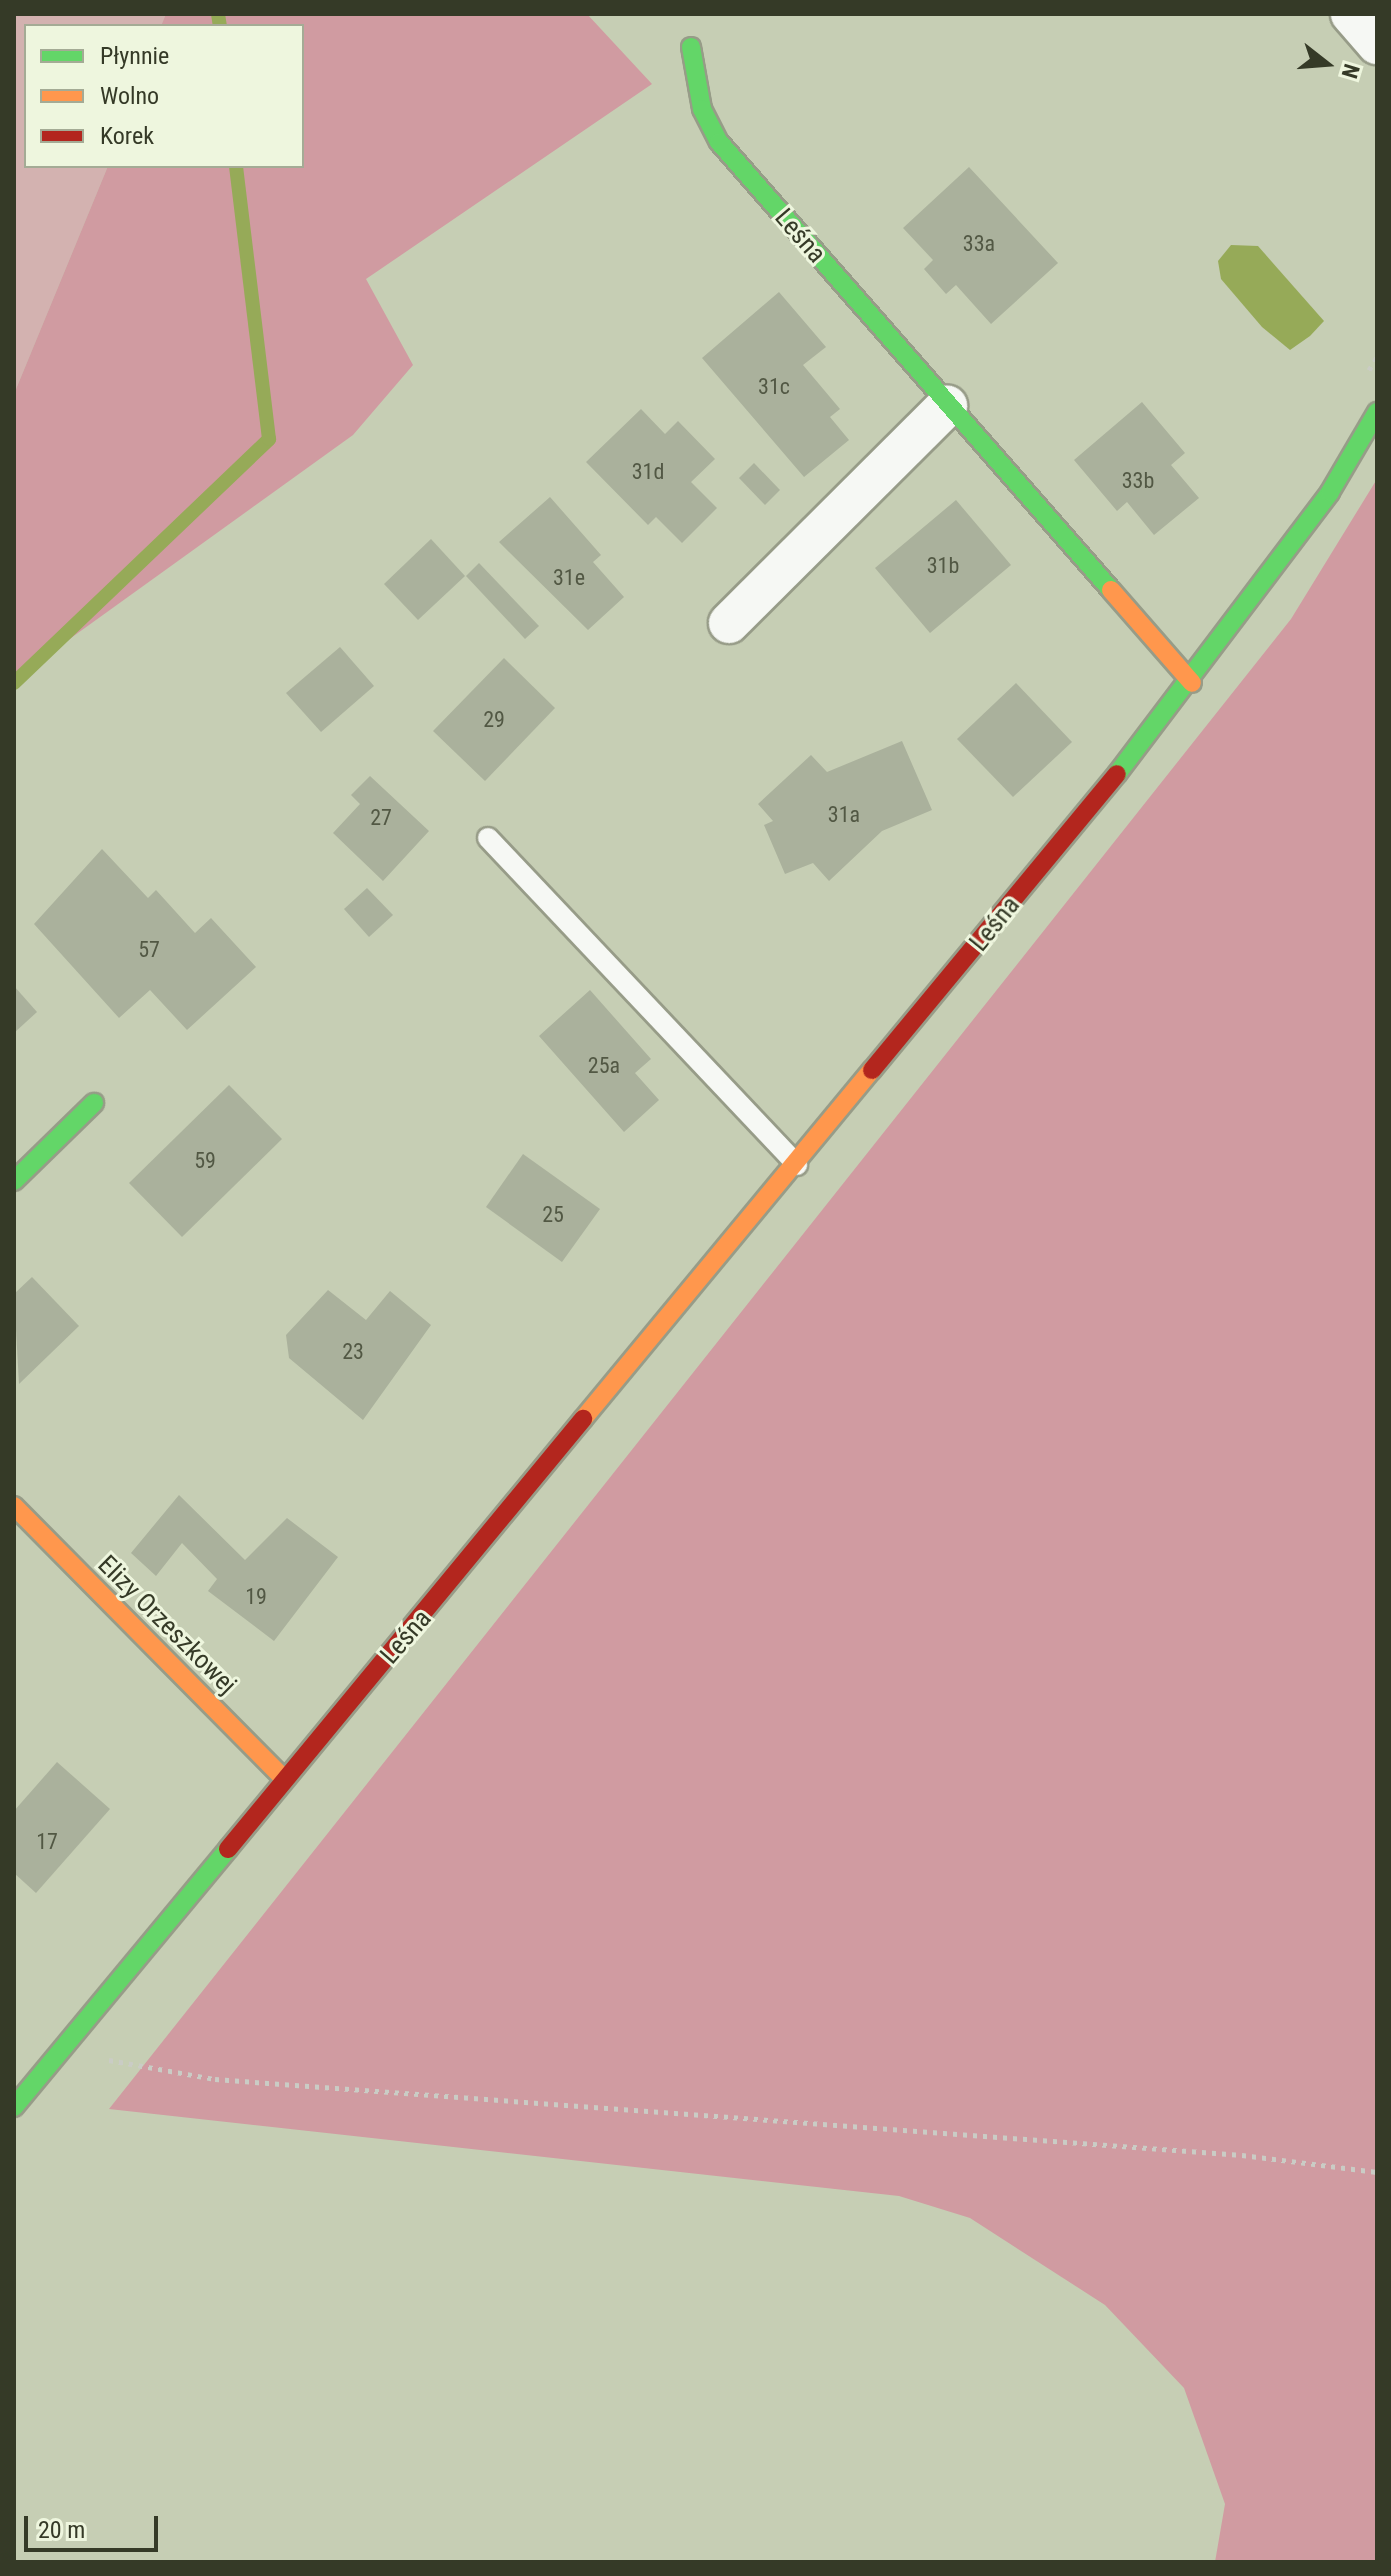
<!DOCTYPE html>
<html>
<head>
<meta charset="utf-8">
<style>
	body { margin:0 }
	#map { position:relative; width:1391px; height:2576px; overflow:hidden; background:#c6ceb4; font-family:"Roboto Condensed",sans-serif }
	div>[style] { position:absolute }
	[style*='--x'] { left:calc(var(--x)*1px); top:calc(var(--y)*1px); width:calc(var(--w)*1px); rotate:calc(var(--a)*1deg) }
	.green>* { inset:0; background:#d3b2b0 }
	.forest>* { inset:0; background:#d09ba1 }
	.water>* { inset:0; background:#96aa58 }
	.stream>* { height:14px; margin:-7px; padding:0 7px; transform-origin:7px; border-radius:7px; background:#96aa58 }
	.building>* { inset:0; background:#aab19c }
	.path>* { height:5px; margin-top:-2.5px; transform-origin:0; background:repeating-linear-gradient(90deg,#caccc5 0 4px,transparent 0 10px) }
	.roads { filter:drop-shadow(2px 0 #979c88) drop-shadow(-2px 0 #979c88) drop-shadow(0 2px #979c88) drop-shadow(0 -2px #979c88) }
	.lane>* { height:20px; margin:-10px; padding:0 10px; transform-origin:10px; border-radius:10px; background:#f6f8f4 }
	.street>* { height:40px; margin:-20px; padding:0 20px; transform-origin:20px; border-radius:20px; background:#f6f8f4 }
	.fast>* { height:18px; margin:-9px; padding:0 9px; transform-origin:9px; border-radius:9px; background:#63d668 }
	.slow>* { height:18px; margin:-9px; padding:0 9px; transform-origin:9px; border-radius:9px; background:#ff974d }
	.jam>* { height:18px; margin:-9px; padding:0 9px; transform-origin:9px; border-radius:9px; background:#b3261e }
	span { translate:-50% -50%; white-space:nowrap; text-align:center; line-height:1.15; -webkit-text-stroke:6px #eef6de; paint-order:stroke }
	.number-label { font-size:22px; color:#525844 }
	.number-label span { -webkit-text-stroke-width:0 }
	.street-label { font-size:26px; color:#353a27 }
	.frame { position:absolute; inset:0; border:16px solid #353a27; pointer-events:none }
	.legend { position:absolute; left:24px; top:24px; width:280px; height:144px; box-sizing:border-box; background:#eef6de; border:2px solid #a4ab95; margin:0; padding:10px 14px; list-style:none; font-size:24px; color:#353a27 }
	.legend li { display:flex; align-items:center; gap:16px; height:40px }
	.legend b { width:40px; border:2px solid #a4ab95 }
	.north { position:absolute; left:1287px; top:24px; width:80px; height:80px; -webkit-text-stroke:6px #eef6de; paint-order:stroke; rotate:107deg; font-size:22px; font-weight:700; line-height:32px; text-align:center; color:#353a27 }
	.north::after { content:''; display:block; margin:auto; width:28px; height:36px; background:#353a27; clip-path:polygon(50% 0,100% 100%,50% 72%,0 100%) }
	.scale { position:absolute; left:24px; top:2516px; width:134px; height:36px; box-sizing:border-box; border:4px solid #353a27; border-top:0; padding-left:10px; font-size:24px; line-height:28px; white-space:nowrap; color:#353a27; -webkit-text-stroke:6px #eef6de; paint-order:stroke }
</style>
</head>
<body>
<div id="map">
	<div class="green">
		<div style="clip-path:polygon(14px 14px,166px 14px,161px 26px,26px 26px,26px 166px,108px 166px,14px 394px)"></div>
	</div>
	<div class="forest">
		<div style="clip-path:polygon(166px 14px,587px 14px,652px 84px,366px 279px,413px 365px,353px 435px,14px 679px,14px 394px,108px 166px,302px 166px,302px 26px,161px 26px)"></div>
		<div style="clip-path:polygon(1377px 479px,1377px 2562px,1215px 2562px,1225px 2504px,1184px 2388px,1105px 2305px,970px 2218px,899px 2196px,109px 2109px,1291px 619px)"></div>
	</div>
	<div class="water">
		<div style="clip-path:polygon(1231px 245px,1258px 246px,1324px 321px,1310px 336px,1290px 350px,1262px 327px,1221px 279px,1218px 261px)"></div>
	</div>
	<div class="stream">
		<div style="--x:218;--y:14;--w:12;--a:81"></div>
		<div style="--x:14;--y:683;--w:353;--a:-43.7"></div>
		<div style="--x:269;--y:439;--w:275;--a:-96.9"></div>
	</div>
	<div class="building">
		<div style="clip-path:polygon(969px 167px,1058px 263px,991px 324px,956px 285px,946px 294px,924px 269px,933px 260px,903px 228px)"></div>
		<div style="clip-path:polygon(779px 292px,826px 347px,803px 365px,840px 409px,830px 417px,849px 440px,804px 477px,702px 358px)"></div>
		<div style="clip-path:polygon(1142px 402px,1185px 453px,1171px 465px,1199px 498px,1154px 535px,1127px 502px,1117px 511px,1074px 460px)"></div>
		<div style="clip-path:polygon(641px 409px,665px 434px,678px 421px,715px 459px,691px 482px,717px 508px,682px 543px,656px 517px,648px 525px,586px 462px)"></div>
		<div style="clip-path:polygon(754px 463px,780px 490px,765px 505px,739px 478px)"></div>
		<div style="clip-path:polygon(550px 497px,601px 555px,593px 562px,624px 597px,588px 630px,499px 542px)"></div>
		<div style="clip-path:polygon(956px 500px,1011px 565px,930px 633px,875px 568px)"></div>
		<div style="clip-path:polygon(431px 539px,465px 576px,418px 620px,384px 584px)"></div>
		<div style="clip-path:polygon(479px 563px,539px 626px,525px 639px,466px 576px)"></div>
		<div style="clip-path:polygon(340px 647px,374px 686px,321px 732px,286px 693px)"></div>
		<div style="clip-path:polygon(504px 658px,555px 708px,485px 781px,433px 731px)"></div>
		<div style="clip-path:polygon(1016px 683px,1072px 742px,1013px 797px,957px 739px)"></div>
		<div style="clip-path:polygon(902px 741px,932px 810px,882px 831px,829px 881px,813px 863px,785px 874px,764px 825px,773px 821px,758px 804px,811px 755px,827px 772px)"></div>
		<div style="clip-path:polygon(370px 776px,429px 831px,383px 881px,333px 833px,360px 804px,351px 795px)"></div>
		<div style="clip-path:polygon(102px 849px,148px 898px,156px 890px,195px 933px,211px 918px,256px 967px,187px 1030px,150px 990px,119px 1018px,34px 924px)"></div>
		<div style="clip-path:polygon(367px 888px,393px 915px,369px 937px,344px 909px)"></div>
		<div style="clip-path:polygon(14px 986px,37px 1012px,14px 1033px)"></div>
		<div style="clip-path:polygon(590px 990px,651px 1059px,635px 1073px,659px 1100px,624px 1132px,539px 1036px)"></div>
		<div style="clip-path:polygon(229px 1085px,282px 1139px,182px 1237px,129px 1183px)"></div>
		<div style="clip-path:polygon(523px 1154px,600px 1209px,562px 1262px,486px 1207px)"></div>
		<div style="clip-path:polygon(32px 1277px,79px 1326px,19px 1384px,14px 1294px)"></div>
		<div style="clip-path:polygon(328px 1290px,366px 1320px,390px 1291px,431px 1325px,363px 1420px,289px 1358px,286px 1335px)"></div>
		<div style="clip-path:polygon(179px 1495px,245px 1560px,287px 1518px,338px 1557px,274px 1641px,208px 1591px,217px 1579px,182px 1543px,156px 1576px,131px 1553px)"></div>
		<div style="clip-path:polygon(57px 1762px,110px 1809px,36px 1893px,14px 1873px,14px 1811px)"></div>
	</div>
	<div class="path">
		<div style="--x:1369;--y:370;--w:15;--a:-58"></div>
		<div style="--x:109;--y:2060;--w:108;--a:10.2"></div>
		<div style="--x:215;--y:2079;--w:1030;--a:4.23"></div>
		<div style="--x:1242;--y:2155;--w:136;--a:7.2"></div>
	</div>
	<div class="roads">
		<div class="lane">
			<div style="--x:488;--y:838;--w:450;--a:46.6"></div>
		</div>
		<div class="street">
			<div style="--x:1351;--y:14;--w:40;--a:49"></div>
			<div style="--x:729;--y:623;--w:308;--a:-44.9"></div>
		</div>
		<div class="fast">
			<div style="--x:691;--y:47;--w:63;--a:79.9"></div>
			<div style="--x:702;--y:109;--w:37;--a:63"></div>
			<div style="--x:719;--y:142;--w:595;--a:48.81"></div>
			<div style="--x:1117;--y:774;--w:353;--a:-52.9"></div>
			<div style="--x:1330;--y:492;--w:93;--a:-59.6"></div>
			<div style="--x:14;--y:1181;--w:112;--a:-44.3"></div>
			<div style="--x:14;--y:2107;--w:335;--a:-50.3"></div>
		</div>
		<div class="slow">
			<div style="--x:1111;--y:590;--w:123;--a:48.9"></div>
			<div style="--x:583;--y:1419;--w:453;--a:-50.4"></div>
			<div style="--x:14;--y:1506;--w:384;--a:45.3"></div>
		</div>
		<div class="jam">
			<div style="--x:872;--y:1070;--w:384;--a:-50.4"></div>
			<div style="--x:228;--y:1849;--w:558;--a:-50.46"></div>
		</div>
	</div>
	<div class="number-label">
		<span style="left:979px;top:244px">33a</span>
		<span style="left:774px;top:387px">31c</span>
		<span style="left:648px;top:472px">31d</span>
		<span style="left:1138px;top:481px">33b</span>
		<span style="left:943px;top:566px">31b</span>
		<span style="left:569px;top:578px">31e</span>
		<span style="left:494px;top:720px">29</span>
		<span style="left:844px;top:815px">31a</span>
		<span style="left:381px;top:818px">27</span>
		<span style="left:149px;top:950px">57</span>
		<span style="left:604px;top:1066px">25a</span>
		<span style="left:205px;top:1161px">59</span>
		<span style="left:553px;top:1215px">25</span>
		<span style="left:353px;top:1352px">23</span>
		<span style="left:256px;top:1597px">19</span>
		<span style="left:47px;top:1842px">17</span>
	</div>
	<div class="street-label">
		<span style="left:800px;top:236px;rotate:49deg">Leśna</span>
		<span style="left:995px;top:924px;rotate:-51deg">Leśna</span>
		<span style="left:167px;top:1625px;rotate:45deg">Elizy Orzeszkowej</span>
		<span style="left:406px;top:1637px;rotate:-49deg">Leśna</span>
	</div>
	<div class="frame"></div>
	<ul class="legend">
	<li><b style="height:10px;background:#63d668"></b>Płynnie</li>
	<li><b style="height:10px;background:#ff974d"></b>Wolno</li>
	<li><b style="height:10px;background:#b3261e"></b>Korek</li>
	</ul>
	<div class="north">N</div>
	<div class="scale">20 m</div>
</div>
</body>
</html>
